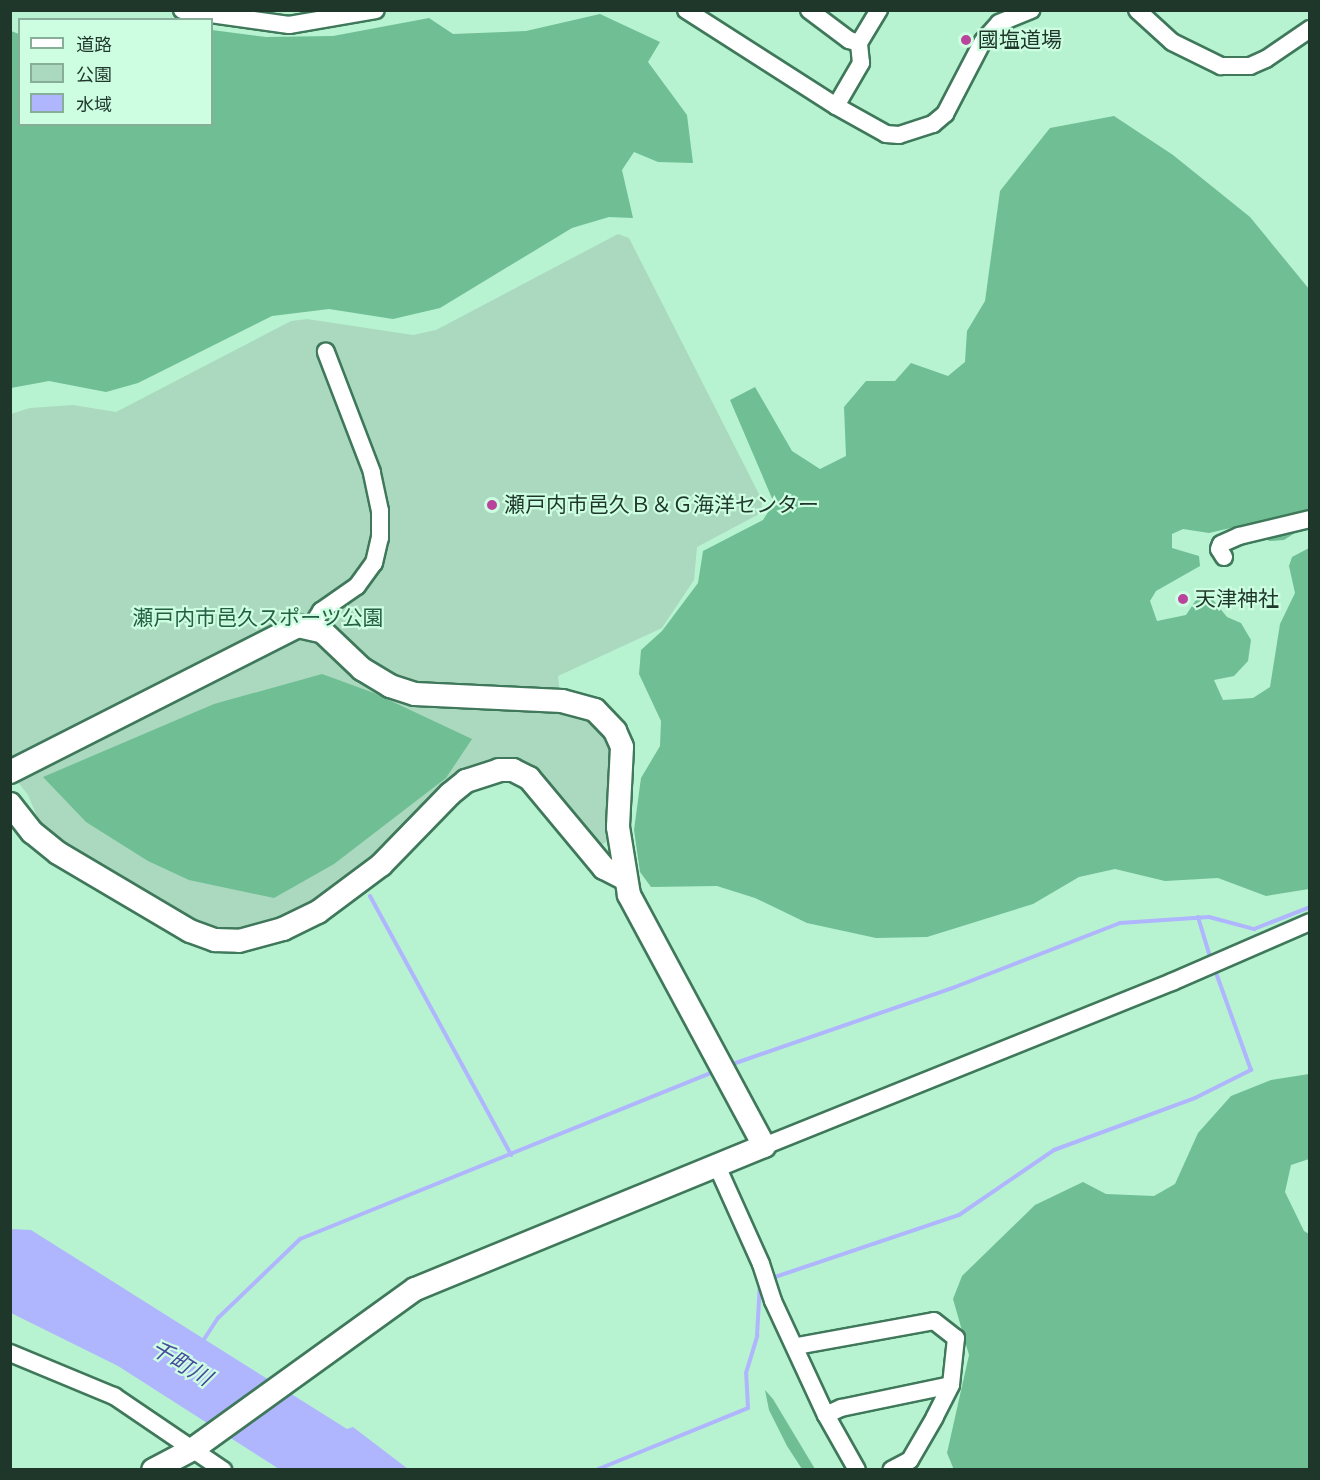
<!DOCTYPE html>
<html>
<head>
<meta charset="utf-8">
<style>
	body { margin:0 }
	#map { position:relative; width:1320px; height:1480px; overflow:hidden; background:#b7f3d1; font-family:"PT Sans Narrow","Noto Sans JP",sans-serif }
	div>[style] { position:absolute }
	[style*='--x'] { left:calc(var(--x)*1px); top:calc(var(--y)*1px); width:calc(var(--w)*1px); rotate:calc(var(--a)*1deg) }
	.green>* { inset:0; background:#abd9bf }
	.forest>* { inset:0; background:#6fbe94 }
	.water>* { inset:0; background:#afb6fd }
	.stream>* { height:4px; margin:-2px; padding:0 2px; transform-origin:2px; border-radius:2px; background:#afb6fd }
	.roads { filter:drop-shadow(2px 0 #3f785a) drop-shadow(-2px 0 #3f785a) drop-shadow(0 2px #3f785a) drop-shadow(0 -2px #3f785a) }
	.street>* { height:16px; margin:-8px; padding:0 8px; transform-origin:8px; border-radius:8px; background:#fff }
	.secondary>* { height:22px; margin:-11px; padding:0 11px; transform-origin:11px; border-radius:11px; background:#fff }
	.dots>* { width:16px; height:16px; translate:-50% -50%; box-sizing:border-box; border:3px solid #cdfee2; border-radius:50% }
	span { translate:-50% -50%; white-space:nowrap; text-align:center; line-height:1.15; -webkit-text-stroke:4.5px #cdfee2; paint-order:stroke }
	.poi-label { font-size:21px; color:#1f372a }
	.left { translate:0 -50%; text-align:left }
	.park-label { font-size:21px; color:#245f43 }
	.water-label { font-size:22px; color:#494a9d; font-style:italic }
	.frame { position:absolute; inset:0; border:12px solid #1f372a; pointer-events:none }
	.legend { position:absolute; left:18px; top:18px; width:195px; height:108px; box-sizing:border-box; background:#cdfee2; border:2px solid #87ae98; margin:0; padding:8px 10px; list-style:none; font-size:18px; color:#1f372a }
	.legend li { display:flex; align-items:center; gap:12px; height:30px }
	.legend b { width:30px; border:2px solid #87ae98 }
</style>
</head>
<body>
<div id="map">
	<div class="green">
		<div style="clip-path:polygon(618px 234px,629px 238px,762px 500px,761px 513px,697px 547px,694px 580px,662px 628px,558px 676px,562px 710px,599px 726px,610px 744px,610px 841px,597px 846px,544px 783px,458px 775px,432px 793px,356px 873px,321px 899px,268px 924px,226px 933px,190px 921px,68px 853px,42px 828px,28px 795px,11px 773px,11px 414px,30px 408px,73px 405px,116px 412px,291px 321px,307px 319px,413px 335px,436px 330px)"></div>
	</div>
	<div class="forest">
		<div style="clip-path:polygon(600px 14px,660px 42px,648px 62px,687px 115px,693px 163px,658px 162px,634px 152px,622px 170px,633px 218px,609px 217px,572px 228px,440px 308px,393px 319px,329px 309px,272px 316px,138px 383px,106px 392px,49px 381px,11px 388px,11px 31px,19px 34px,20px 124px,212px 124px,212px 30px,266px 37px,333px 36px,429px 18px,453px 34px,526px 31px)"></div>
		<div style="clip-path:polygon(1114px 116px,1173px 155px,1250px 217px,1309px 289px,1310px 512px,1301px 529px,1284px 540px,1269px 541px,1252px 523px,1209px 533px,1183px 529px,1172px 534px,1172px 548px,1199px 556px,1200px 566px,1156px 591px,1150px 601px,1157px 621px,1186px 615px,1198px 597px,1209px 595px,1227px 617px,1241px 623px,1251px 640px,1248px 661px,1234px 676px,1214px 680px,1223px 700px,1253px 698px,1270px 687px,1280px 624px,1295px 593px,1289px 566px,1292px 557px,1309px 548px,1309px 889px,1266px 896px,1218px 878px,1165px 881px,1115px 869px,1079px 877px,1033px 904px,927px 937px,876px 938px,807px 923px,755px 898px,717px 886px,651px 887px,640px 872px,634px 830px,641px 778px,660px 746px,661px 721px,639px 674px,641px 650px,662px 631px,698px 583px,703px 551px,763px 520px,774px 503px,730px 400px,755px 387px,792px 451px,820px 469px,846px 456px,844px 407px,866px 381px,895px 381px,911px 363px,948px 376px,965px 362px,967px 331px,985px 301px,1000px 191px,1050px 128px)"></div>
		<div style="clip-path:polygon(322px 674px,374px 693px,472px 739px,446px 778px,334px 864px,274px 898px,189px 880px,148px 861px,86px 822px,43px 777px,214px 704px)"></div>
		<div style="clip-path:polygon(1309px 1074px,1309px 1159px,1291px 1165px,1285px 1192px,1304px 1231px,1309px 1234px,1309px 1469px,954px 1470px,947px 1453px,969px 1355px,953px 1299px,962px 1276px,1035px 1205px,1083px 1182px,1106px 1194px,1154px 1196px,1175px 1184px,1198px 1133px,1231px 1096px,1271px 1080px)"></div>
		<div style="clip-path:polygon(765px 1390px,773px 1399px,815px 1469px,802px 1469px,787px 1446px,769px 1410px)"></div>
	</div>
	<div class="water">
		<div style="clip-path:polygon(10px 1229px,31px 1230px,347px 1429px,353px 1427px,408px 1469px,279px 1469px,118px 1366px,11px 1313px)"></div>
	</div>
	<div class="stream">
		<div style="--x:370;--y:896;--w:295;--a:61.4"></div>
		<div style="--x:1198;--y:917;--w:45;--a:73.2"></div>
		<div style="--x:730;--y:1065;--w:238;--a:-19.1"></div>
		<div style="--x:955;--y:987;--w:177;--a:-21.2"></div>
		<div style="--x:1120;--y:923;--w:89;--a:-3.9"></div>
		<div style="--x:1209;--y:917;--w:47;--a:14.9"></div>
		<div style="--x:1254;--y:929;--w:60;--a:-21.4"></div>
		<div style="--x:769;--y:1279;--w:200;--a:-18.6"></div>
		<div style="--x:959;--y:1215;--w:115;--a:-34.4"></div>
		<div style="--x:1054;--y:1150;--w:150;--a:-20.2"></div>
		<div style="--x:1195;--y:1098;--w:63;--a:-26.6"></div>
		<div style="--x:1251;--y:1070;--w:106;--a:-109.8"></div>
		<div style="--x:201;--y:1344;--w:31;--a:-57"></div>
		<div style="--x:218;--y:1318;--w:114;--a:-43.9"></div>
		<div style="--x:300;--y:1239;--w:448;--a:-22"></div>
		<div style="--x:596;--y:1470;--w:164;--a:-22.2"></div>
		<div style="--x:748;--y:1408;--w:35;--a:-93"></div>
		<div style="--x:746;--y:1373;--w:39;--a:-73"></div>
		<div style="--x:757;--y:1336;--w:53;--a:-86.8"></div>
	</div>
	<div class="roads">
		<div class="street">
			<div style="--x:182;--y:10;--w:108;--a:8"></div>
			<div style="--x:289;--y:25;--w:88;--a:-9.8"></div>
			<div style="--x:686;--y:10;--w:178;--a:32.6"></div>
			<div style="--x:836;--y:106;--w:57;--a:29.2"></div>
			<div style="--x:886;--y:134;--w:13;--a:4"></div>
			<div style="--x:899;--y:135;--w:36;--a:-18"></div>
			<div style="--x:933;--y:124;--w:16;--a:-40"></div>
			<div style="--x:945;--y:114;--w:82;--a:-62.5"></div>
			<div style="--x:983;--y:41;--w:24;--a:-48"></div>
			<div style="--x:999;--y:23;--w:35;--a:-22"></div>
			<div style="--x:809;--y:10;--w:50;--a:36.9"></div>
			<div style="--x:849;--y:40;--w:10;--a:17"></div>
			<div style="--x:1137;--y:10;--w:47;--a:42.4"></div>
			<div style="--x:1172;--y:42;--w:55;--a:26.1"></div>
			<div style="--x:1221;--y:66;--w:29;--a:0"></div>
			<div style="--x:1250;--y:66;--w:17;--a:-24"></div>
			<div style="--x:1266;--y:59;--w:53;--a:-34.3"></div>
			<div style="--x:836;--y:106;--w:50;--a:-59.8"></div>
			<div style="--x:861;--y:63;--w:20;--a:-96"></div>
			<div style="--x:859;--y:43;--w:39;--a:-59"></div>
			<div style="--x:1224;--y:557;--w:9;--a:-122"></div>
			<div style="--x:1219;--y:549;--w:5;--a:-68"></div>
			<div style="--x:1221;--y:544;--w:20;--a:-24"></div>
			<div style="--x:1239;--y:536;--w:73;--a:-13.5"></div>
			<div style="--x:311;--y:627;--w:19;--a:-58"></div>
			<div style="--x:321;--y:611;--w:44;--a:-34.8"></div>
			<div style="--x:357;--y:586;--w:29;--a:-54"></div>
			<div style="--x:374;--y:563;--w:26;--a:-77"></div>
			<div style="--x:380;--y:538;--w:27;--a:-90"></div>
			<div style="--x:380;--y:511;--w:40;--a:-102"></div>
			<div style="--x:372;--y:472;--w:129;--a:-111"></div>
			<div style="--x:764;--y:1146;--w:440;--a:-21.9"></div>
			<div style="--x:1172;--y:982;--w:150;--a:-23.5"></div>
			<div style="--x:717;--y:1166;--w:107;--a:65.8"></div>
			<div style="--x:761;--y:1264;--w:39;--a:72"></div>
			<div style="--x:773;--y:1301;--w:126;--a:65.1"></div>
			<div style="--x:826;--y:1415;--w:63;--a:60.6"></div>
			<div style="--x:797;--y:1346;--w:139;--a:-10.3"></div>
			<div style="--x:934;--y:1321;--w:28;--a:38"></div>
			<div style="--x:956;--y:1338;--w:47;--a:96.1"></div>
			<div style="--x:951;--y:1385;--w:36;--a:117"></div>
			<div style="--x:935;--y:1417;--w:50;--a:120.2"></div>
			<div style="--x:910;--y:1460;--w:21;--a:152"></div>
			<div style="--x:10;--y:1353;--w:113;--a:22.5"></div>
			<div style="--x:114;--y:1396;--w:132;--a:34.2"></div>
			<div style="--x:826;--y:1415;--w:17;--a:-25"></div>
			<div style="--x:841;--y:1408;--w:112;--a:-11.8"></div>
		</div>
		<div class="secondary">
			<div style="--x:10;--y:772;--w:323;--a:-26.9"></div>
			<div style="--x:298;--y:626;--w:26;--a:13"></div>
			<div style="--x:323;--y:632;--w:54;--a:43.5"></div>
			<div style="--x:362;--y:669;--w:33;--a:31"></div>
			<div style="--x:390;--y:686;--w:26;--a:18"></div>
			<div style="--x:415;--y:694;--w:147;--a:2.7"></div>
			<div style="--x:562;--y:701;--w:34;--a:15"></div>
			<div style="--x:595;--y:710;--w:29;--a:46"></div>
			<div style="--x:615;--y:731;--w:17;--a:66"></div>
			<div style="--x:622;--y:747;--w:80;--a:92.9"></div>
			<div style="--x:618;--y:827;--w:69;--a:80.8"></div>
			<div style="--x:629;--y:895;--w:285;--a:61.7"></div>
			<div style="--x:764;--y:1146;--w:377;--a:157.7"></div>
			<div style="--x:415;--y:1289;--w:274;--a:144.2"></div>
			<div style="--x:193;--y:1449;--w:45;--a:152.3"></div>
			<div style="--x:10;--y:804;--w:36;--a:52"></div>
			<div style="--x:32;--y:832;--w:33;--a:39"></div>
			<div style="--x:58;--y:853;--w:153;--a:30.6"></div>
			<div style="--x:190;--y:931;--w:27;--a:20"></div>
			<div style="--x:215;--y:940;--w:24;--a:2"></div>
			<div style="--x:239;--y:941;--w:46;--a:-15.3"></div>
			<div style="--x:283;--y:929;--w:39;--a:-26"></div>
			<div style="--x:318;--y:912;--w:79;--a:-36.7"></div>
			<div style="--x:381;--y:865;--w:99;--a:-45.8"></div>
			<div style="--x:450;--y:794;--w:21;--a:-39"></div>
			<div style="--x:466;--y:781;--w:35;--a:-18"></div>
			<div style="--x:499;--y:770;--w:14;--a:0"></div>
			<div style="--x:513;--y:770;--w:18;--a:27"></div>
			<div style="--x:529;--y:778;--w:117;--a:50.2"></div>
			<div style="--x:604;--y:868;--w:22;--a:27"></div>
		</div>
	</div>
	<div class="dots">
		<div style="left:966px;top:40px;background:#ba449b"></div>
		<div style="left:492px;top:505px;background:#ba449b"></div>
		<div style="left:1183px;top:599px;background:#ba449b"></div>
	</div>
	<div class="poi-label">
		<span class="left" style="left:978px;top:40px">國塩道場</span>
		<span class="left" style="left:504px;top:505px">瀬戸内市邑久Ｂ＆Ｇ海洋センター</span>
		<span class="left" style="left:1195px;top:599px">天津神社</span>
	</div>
	<div class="park-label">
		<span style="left:258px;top:618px">瀬戸内市邑久スポーツ公園</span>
	</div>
	<div class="water-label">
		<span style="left:181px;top:1363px;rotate:31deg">千町川</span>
	</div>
	<div class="frame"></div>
	<ul class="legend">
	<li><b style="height:8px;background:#fff"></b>道路</li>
	<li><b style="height:16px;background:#abd9bf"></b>公園</li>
	<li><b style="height:16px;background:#afb6fd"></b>水域</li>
	</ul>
</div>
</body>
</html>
